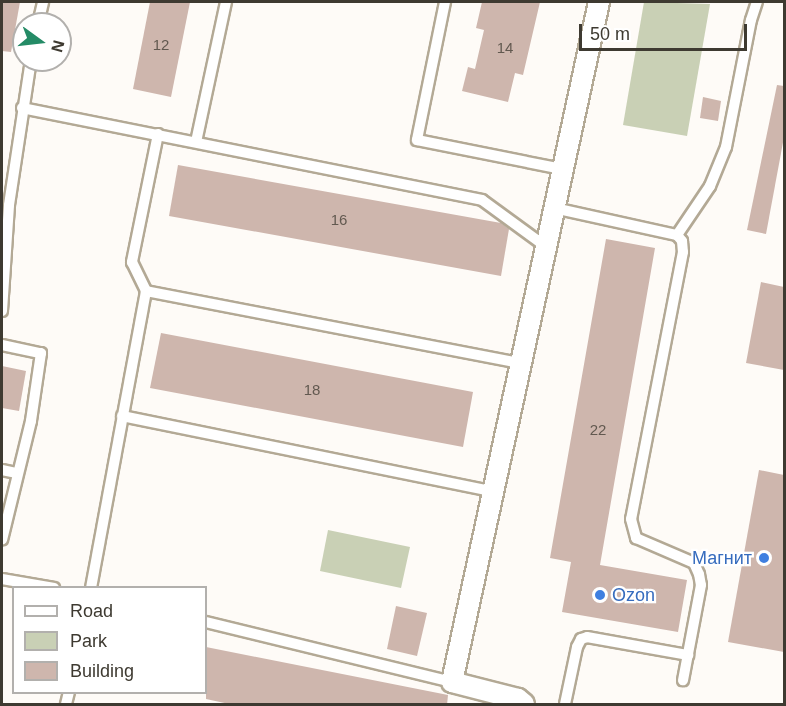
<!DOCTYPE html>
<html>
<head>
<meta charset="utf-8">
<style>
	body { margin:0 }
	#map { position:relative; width:786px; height:706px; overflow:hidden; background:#fefbf7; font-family:Arial,sans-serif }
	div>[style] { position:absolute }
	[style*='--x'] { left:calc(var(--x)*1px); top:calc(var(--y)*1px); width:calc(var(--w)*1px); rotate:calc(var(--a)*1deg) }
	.green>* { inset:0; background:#c9d0b5 }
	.building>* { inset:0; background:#ceb6ad }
	.roads { filter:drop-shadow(2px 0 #b3a995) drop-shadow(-2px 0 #b3a995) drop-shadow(0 2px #b3a995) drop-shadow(0 -2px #b3a995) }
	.service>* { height:10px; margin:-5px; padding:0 5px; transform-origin:5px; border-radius:5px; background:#fff }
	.minor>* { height:20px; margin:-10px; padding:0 10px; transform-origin:10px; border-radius:10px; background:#fff }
	.dots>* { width:16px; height:16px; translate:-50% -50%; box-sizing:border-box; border:3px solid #fff; border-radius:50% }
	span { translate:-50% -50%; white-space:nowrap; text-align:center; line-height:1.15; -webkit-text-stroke:4.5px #fff; paint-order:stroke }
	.number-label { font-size:15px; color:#625950 }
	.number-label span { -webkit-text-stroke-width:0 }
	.shop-label { font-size:18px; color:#366cbe }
	.right { translate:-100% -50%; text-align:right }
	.left { translate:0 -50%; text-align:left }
	.frame { position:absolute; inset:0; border:3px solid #3e3a31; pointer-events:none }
	.legend { position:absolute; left:12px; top:586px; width:195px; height:108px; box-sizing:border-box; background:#fff; border:2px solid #b2b0ad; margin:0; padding:8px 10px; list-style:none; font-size:18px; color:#3e3a31 }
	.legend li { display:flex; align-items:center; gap:12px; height:30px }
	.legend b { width:30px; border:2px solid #b2b0ad }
	.north { position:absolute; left:12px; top:12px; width:60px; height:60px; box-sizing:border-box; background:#fff; border:2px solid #b2b0ad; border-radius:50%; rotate:105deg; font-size:16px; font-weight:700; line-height:24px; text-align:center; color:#3e3a31 }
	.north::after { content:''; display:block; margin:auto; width:21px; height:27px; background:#248b66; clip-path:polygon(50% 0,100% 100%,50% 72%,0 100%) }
	.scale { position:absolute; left:579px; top:24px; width:168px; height:27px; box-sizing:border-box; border:3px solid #3e3a31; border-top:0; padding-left:8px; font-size:18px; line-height:21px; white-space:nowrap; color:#3e3a31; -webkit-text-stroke:4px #fff; paint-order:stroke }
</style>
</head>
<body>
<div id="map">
	<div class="green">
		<div style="clip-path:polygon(644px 2px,710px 4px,687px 136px,623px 125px)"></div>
		<div style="clip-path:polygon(328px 530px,410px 547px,401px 588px,320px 571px)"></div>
	</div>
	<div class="building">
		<div style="clip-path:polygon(2px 2px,20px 2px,11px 52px,2px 51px)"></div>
		<div style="clip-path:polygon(150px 2px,190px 2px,171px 97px,133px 89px)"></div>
		<div style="clip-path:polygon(482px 2px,540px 2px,523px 75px,515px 73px,508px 102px,462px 91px,468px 67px,475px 69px,484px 30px,476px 28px)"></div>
		<div style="clip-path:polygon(777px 85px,784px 86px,784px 137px,766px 234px,747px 230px)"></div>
		<div style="clip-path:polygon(703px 97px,721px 101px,718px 121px,700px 118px)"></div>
		<div style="clip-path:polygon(178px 165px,501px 223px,509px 229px,501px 276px,169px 216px)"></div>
		<div style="clip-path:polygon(606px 239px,655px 248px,600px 565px,687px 580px,678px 632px,562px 612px,571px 562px,550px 558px)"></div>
		<div style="clip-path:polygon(761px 282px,784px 287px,784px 370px,746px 363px)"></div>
		<div style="clip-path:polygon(161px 333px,473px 392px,463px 447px,150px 388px)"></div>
		<div style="clip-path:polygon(2px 366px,26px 371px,19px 411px,2px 408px)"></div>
		<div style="clip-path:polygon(759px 470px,784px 475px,784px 652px,728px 642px)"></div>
		<div style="clip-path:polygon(396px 606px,427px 613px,417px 656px,387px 649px)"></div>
		<div style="clip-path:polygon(206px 647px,448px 695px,447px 705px,234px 705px,206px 699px)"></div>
	</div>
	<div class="roads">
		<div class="service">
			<div style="--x:445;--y:2;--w:141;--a:101.5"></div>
			<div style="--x:417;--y:140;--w:148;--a:11.3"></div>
			<div style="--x:38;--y:24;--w:23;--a:-77"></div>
			<div style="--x:22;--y:108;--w:469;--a:11.3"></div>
			<div style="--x:482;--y:200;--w:78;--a:36.1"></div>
			<div style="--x:158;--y:134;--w:131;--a:101.5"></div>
			<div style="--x:132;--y:262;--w:32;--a:64"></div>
			<div style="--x:146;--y:291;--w:380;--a:10.9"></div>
			<div style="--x:196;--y:142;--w:143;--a:-77.9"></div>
			<div style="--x:554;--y:208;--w:126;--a:12.4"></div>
			<div style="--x:677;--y:235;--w:8;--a:50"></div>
			<div style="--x:682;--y:241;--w:11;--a:85"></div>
			<div style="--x:683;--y:252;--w:272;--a:101"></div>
			<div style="--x:631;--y:519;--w:20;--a:75"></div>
			<div style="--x:636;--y:538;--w:63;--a:23.3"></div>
			<div style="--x:694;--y:563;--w:12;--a:66"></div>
			<div style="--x:699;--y:574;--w:11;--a:80"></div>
			<div style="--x:701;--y:585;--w:97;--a:100.7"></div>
			<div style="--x:677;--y:235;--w:59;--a:-56"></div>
			<div style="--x:710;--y:186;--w:42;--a:-67.7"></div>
			<div style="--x:726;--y:147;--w:129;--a:-78.9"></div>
			<div style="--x:751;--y:20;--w:19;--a:-72"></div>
			<div style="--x:2;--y:311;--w:106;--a:-86.2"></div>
			<div style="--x:9;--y:205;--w:147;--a:-81.4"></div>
			<div style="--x:2;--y:345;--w:40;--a:12"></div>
			<div style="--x:41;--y:353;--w:69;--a:98.4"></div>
			<div style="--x:31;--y:421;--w:122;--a:103.7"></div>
			<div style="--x:122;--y:416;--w:377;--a:11.5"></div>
			<div style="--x:2;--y:470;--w:14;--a:12"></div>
			<div style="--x:2;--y:579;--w:53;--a:9.8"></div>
			<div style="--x:91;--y:588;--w:302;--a:-79.5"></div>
			<div style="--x:206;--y:622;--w:253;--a:13.7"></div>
			<div style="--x:66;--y:704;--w:12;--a:-76"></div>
			<div style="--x:565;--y:704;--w:58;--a:-78.1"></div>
			<div style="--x:577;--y:647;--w:9;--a:-63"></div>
			<div style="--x:581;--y:639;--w:6;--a:-18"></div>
			<div style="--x:587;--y:637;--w:103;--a:10.1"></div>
		</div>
		<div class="minor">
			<div style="--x:524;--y:704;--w:8;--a:-140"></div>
			<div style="--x:518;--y:699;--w:68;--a:-165.6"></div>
			<div style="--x:452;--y:682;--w:696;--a:-77.8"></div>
		</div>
	</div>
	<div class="dots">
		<div style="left:764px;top:558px;background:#3f7fe0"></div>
		<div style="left:600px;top:595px;background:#3f7fe0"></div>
	</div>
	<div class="number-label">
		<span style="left:161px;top:45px">12</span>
		<span style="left:505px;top:48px">14</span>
		<span style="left:339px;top:220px">16</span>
		<span style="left:312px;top:390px">18</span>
		<span style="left:598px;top:430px">22</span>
	</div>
	<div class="shop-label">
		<span class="right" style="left:752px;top:558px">Магнит</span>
		<span class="left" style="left:612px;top:595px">Ozon</span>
	</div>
	<div class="frame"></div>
	<ul class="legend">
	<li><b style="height:8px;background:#fff"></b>Road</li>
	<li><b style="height:16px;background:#c9d0b5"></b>Park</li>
	<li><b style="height:16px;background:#ceb6ad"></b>Building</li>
	</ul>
	<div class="north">N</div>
	<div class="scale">50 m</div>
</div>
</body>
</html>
